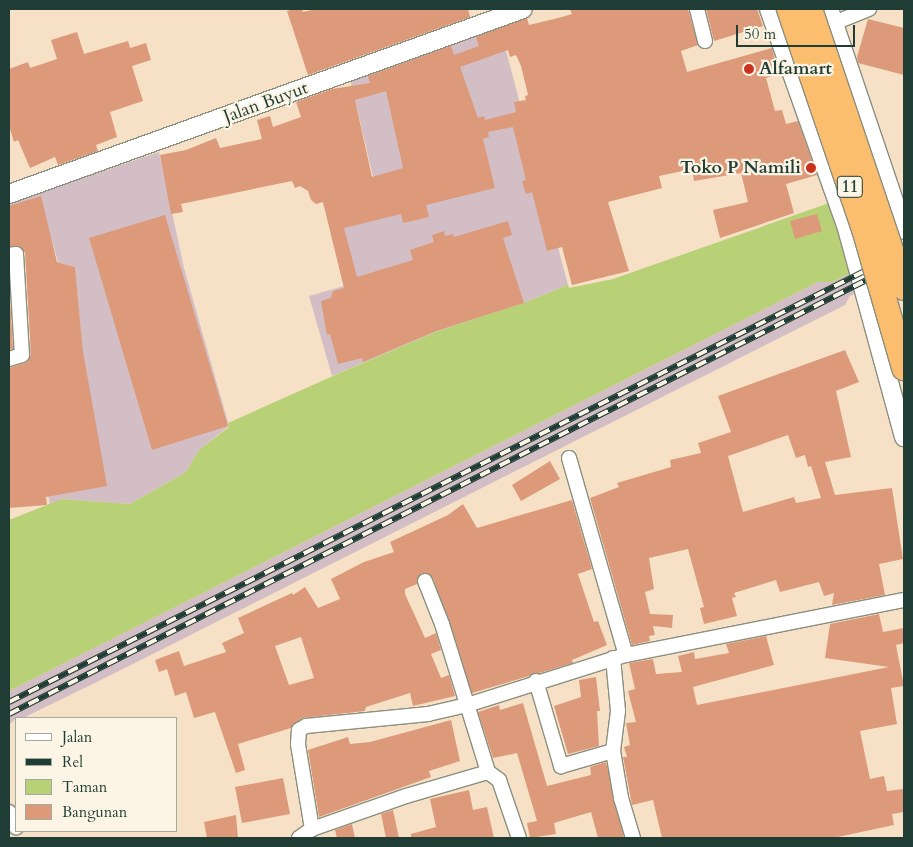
<!DOCTYPE html>
<html>
<head>
<meta charset="utf-8">
<style>
	body { margin:0 }
	#map { position:relative; width:913px; height:847px; overflow:hidden; background:#f6e1c7; font-family:Cardo,serif }
	div>[style] { position:absolute }
	[style*='--x'] { left:calc(var(--x)*1px); top:calc(var(--y)*1px); width:calc(var(--w)*1px); rotate:calc(var(--a)*1deg) }
	.industrial>* { inset:0; background:#d2bec4 }
	.green>* { inset:0; background:#b9d176 }
	.building>* { inset:0; background:#dc9a7a }
	.roads { filter:drop-shadow(1px 0 #8a8f7e) drop-shadow(-1px 0 #8a8f7e) drop-shadow(0 1px #8a8f7e) drop-shadow(0 -1px #8a8f7e) }
	.minor>* { height:14px; margin:-7px; padding:0 7px; transform-origin:7px; border-radius:7px; background:#fff }
	.tertiary>* { height:18px; margin:-9px; padding:0 9px; transform-origin:9px; border-radius:9px; background:#fff }
	.rail>* { height:5.5px; margin-top:-2.75px; transform-origin:0; background:repeating-linear-gradient(90deg,#fcf5e5 0 11px,#1f3d34 0 22px); box-sizing:border-box; border-block:1px solid #1f3d34 }
	.bridges { filter:drop-shadow(1px 0 #8a8f7e) drop-shadow(-1px 0 #8a8f7e) drop-shadow(0 1px #8a8f7e) drop-shadow(0 -1px #8a8f7e) }
	.trunk-bridge>* { height:24px; margin:-12px; padding:0 12px; transform-origin:12px; border-radius:12px; background:#fbbd6e }
	.dots>* { width:14px; height:14px; translate:-50% -50%; box-sizing:border-box; border:2px solid #fcf5e5; border-radius:50% }
	span { translate:-50% -50%; white-space:nowrap; text-align:center; line-height:1.15; -webkit-text-stroke:4.5px #fcf5e5; paint-order:stroke }
	.shield-label span { padding:1px 4px; background:#fcf5e5; border:1px solid; border-radius:4px; -webkit-text-stroke-width:0 }
	.shield-label { font-size:16px; color:#1f3d34; font-weight:700 }
	.poi-label { font-size:18px; color:#1f3d34; font-weight:700 }
	.left { translate:0 -50%; text-align:left }
	.right { translate:-100% -50%; text-align:right }
	.street-label { font-size:18px; color:#1f3d34 }
	.frame { position:absolute; inset:0; border:10px solid #1f3d34; pointer-events:none }
	.legend { position:absolute; left:15px; top:717px; width:162px; height:115px; box-sizing:border-box; background:#fcf5e5; border:1px solid #a4ab9e; margin:0; padding:6px 9px; list-style:none; font-size:15px; color:#1f3d34 }
	.legend li { display:flex; align-items:center; gap:10px; height:25px }
	.legend b { width:25px; border:1px solid #a4ab9e }
	.scale { position:absolute; left:736px; top:25px; width:119px; height:22px; box-sizing:border-box; border:2px solid #1f3d34; border-top:0; padding-left:6px; font-size:15px; line-height:18px; white-space:nowrap; color:#1f3d34; -webkit-text-stroke:4px #fcf5e5; paint-order:stroke }
</style>
</head>
<body>
<div id="map">
	<div class="industrial">
		<div style="clip-path:polygon(499px 24px,568px 285px,524px 303px,438px 331px,332px 376px,309px 296px,344px 286px,323px 202px,375px 185px,350px 79px)"></div>
		<div style="clip-path:polygon(159px 152px,184px 268px,229px 426px,199px 450px,186px 472px,130px 504px,62px 499px,50px 506px,24px 348px,82px 344px,75px 267px,58px 262px,52px 240px,9px 252px,9px 203px)"></div>
		<div style="clip-path:polygon(854px 271px,860px 291px,850px 296px,845px 305px,109px 676px,23px 718px,16px 718px,9px 725px,9px 691px,818px 282px,833px 282px)"></div>
	</div>
	<div class="green">
		<div style="clip-path:polygon(832px 202px,854px 271px,833px 282px,818px 282px,9px 691px,9px 520px,62px 499px,130px 504px,186px 472px,199px 450px,229px 427px,228px 423px,342px 372px,438px 331px,524px 303px,568px 285px,569px 288px,613px 279px)"></div>
	</div>
	<div class="building">
		<div style="clip-path:polygon(295px 9px,302px 9px,303px 12px,316px 9px,468px 9px,470px 17px,308px 75px,287px 11px)"></div>
		<div style="clip-path:polygon(evenodd,570px 9px,688px 9px,698px 45px,681px 51px,687px 72px,772px 48px,779px 74px,766px 78px,775px 111px,782px 110px,786px 124px,798px 121px,817px 175px,786px 184px,794px 213px,720px 238px,713px 210px,748px 202px,741px 173px,694px 181px,692px 169px,659px 176px,662px 188px,608px 202px,629px 271px,572px 285px,562px 247px,547px 251px,532px 192px,526px 194px,522px 181px,526px 180px,513px 127px,488px 132px,489px 137px,483px 139px,495px 188px,426px 205px,429px 217px,403px 223px,401px 214px,344px 228px,357px 277px,413px 260px,410px 250px,434px 242px,432px 235px,444px 231px,445px 236px,453px 234px,454px 237px,508px 221px,512px 235px,503px 238px,524px 303px,436px 331px,363px 362px,362px 358px,338px 364px,330px 334px,327px 335px,321px 301px,331px 298px,333px 291px,344px 288px,323px 202px,316px 204px,311px 200px,308px 191px,300px 186px,295px 188px,292px 181px,181px 204px,183px 212px,171px 214px,160px 155px,186px 150px,216px 138px,220px 148px,262px 139px,257px 120px,270px 116px,273px 127px,301px 117px,296px 102px,332px 89px,370px 83px,368px 76px,451px 46px,454px 55px,479px 46px,476px 37px,527px 18px,529px 25px,562px 17px,572px 14px,570px 9px,508px 50px,510px 57px,516px 55px,521px 66px,528px 95px,525px 96px,526px 100px,514px 102px,516px 112px,485px 120px,484px 116px,478px 118px,460px 67px,508px 50px,570px 9px,386px 91px,403px 168px,372px 177px,355px 100px,386px 91px)"></div>
		<div style="clip-path:polygon(706px 9px,757px 9px,763px 26px,714px 41px)"></div>
		<div style="clip-path:polygon(868px 19px,904px 28px,904px 75px,858px 63px,857px 57px)"></div>
		<div style="clip-path:polygon(77px 32px,84px 54px,128px 41px,130px 48px,146px 43px,151px 60px,132px 66px,143px 101px,110px 112px,117px 137px,96px 145px,98px 151px,58px 165px,55px 157px,30px 168px,18px 140px,14px 142px,9px 126px,9px 69px,28px 62px,30px 68px,57px 59px,51px 40px)"></div>
		<div style="clip-path:polygon(41px 196px,57px 262px,75px 267px,83px 352px,107px 486px,46px 497px,47px 505px,9px 508px,9px 368px,28px 362px,31px 354px,25px 253px,20px 246px,9px 246px,9px 206px)"></div>
		<div style="clip-path:polygon(817px 214px,822px 231px,795px 239px,790px 221px)"></div>
		<div style="clip-path:polygon(165px 215px,228px 426px,152px 450px,89px 238px)"></div>
		<div style="clip-path:polygon(9px 280px,13px 349px,9px 350px)"></div>
		<div style="clip-path:polygon(evenodd,845px 350px,859px 382px,836px 391px,851px 457px,825px 462px,835px 495px,892px 488px,903px 559px,879px 564px,885px 595px,832px 605px,834px 593px,824px 596px,819px 582px,780px 592px,776px 580px,734px 593px,736px 597px,732px 598px,737px 616px,704px 624px,700px 608px,704px 607px,688px 549px,649px 558px,654px 589px,645px 592px,650px 614px,673px 615px,672px 628px,653px 626px,655px 635px,649px 636px,650px 641px,632px 645px,590px 498px,619px 487px,617px 483px,671px 467px,670px 460px,701px 453px,698px 443px,731px 432px,718px 396px,845px 350px,788px 435px,796px 458px,805px 455px,808px 467px,811px 466px,821px 498px,796px 503px,794px 497px,743px 512px,728px 456px,788px 435px)"></div>
		<div style="clip-path:polygon(550px 461px,560px 479px,521px 501px,512px 485px)"></div>
		<div style="clip-path:polygon(evenodd,572px 500px,592px 569px,578px 574px,594px 622px,598px 621px,607px 645px,572px 660px,573px 663px,472px 693px,433px 578px,422px 573px,417px 584px,405px 589px,405px 594px,425px 638px,436px 633px,441px 650px,431px 654px,441px 678px,449px 675px,455px 696px,413px 706px,410px 693px,366px 707px,365px 711px,302px 718px,291px 728px,238px 744px,245px 770px,236px 773px,215px 712px,194px 718px,186px 692px,175px 696px,167px 669px,159px 672px,155px 660px,179px 651px,184px 666px,226px 652px,222px 643px,244px 633px,238px 618px,292px 593px,293px 595px,305px 587px,318px 608px,340px 599px,331px 579px,364px 562px,394px 552px,390px 542px,448px 515px,463px 504px,477px 528px,572px 500px,301px 637px,314px 678px,289px 685px,275px 646px,301px 637px)"></div>
		<div style="clip-path:polygon(879px 614px,883px 632px,904px 628px,904px 643px,896px 645px,904px 686px,891px 688px,897px 724px,860px 731px,870px 779px,884px 776px,887px 791px,904px 789px,904px 812px,892px 814px,894px 825px,833px 838px,662px 838px,653px 800px,632px 805px,623px 757px,627px 757px,624px 747px,630px 745px,626px 723px,636px 722px,628px 691px,635px 689px,629px 663px,653px 659px,656px 674px,682px 672px,678px 656px,694px 652px,695px 659px,729px 653px,726px 644px,766px 636px,774px 665px,693px 687px,697px 705px,889px 667px,825px 658px,830px 624px)"></div>
		<div style="clip-path:polygon(596px 677px,600px 711px,597px 711px,599px 746px,568px 754px,554px 706px,581px 697px,579px 680px)"></div>
		<div style="clip-path:polygon(523px 703px,547px 786px,591px 775px,590px 767px,606px 762px,624px 838px,598px 838px,591px 812px,554px 823px,556px 834px,530px 838px,527px 823px,537px 821px,517px 753px,493px 758px,478px 712px,499px 705px,500px 710px)"></div>
		<div style="clip-path:polygon(451px 720px,460px 761px,429px 771px,431px 777px,319px 817px,308px 750px,348px 737px,350px 744px,370px 742px)"></div>
		<div style="clip-path:polygon(283px 778px,290px 814px,242px 823px,235px 787px)"></div>
		<div style="clip-path:polygon(469px 790px,473px 810px,487px 807px,494px 838px,411px 838px,411px 834px,436px 827px,430px 799px)"></div>
		<div style="clip-path:polygon(393px 810px,399px 838px,386px 838px,381px 814px)"></div>
		<div style="clip-path:polygon(236px 815px,238px 838px,207px 838px,204px 822px)"></div>
		<div style="clip-path:polygon(352px 824px,355px 838px,337px 838px,335px 830px)"></div>
	</div>
	<div class="roads">
		<div class="minor">
			<div style="--x:697;--y:9;--w:33;--a:76"></div>
			<div style="--x:834;--y:23;--w:38;--a:-22"></div>
			<div style="--x:9;--y:255;--w:7;--a:-8"></div>
			<div style="--x:16;--y:254;--w:101;--a:86.6"></div>
			<div style="--x:22;--y:355;--w:14;--a:163"></div>
			<div style="--x:569;--y:458;--w:205;--a:73.9"></div>
			<div style="--x:425;--y:581;--w:46;--a:68.4"></div>
			<div style="--x:442;--y:624;--w:155;--a:72.7"></div>
			<div style="--x:488;--y:772;--w:14;--a:36"></div>
			<div style="--x:499;--y:780;--w:61;--a:71"></div>
			<div style="--x:613;--y:658;--w:53;--a:84.6"></div>
			<div style="--x:618;--y:711;--w:40;--a:97.1"></div>
			<div style="--x:613;--y:751;--w:48;--a:80.3"></div>
			<div style="--x:621;--y:798;--w:42;--a:73.3"></div>
			<div style="--x:536;--y:681;--w:89;--a:73.6"></div>
			<div style="--x:561;--y:766;--w:54;--a:-16.1"></div>
			<div style="--x:9;--y:812;--w:17;--a:65"></div>
			<div style="--x:312;--y:829;--w:86;--a:-99.4"></div>
			<div style="--x:298;--y:744;--w:14;--a:-86"></div>
			<div style="--x:299;--y:730;--w:8;--a:-30"></div>
			<div style="--x:306;--y:726;--w:123;--a:-5.6"></div>
			<div style="--x:428;--y:714;--w:40;--a:-13"></div>
			<div style="--x:467;--y:705;--w:167;--a:-17.5"></div>
			<div style="--x:626;--y:655;--w:283;--a:-11.2"></div>
			<div style="--x:299;--y:838;--w:16;--a:-35"></div>
			<div style="--x:312;--y:829;--w:100;--a:-19.3"></div>
			<div style="--x:406;--y:796;--w:85;--a:-16.3"></div>
		</div>
		<div class="tertiary">
			<div style="--x:769;--y:9;--w:229;--a:70.4"></div>
			<div style="--x:846;--y:225;--w:220;--a:74.7"></div>
			<div style="--x:829;--y:9;--w:233;--a:71.3"></div>
			<div style="--x:9;--y:194;--w:546;--a:-19.79"></div>
		</div>
	</div>
	<div class="rail">
		<div style="--x:9;--y:702;--w:1002;--a:-26.74"></div>
		<div style="--x:9;--y:714;--w:1003;--a:-26.85"></div>
	</div>
	<div class="bridges">
		<div class="trunk-bridge">
			<div style="--x:789;--y:9;--w:232;--a:71.2"></div>
			<div style="--x:864;--y:229;--w:145;--a:73.9"></div>
			<div style="--x:810;--y:9;--w:294;--a:71.4"></div>
		</div>
	</div>
	<div class="dots">
		<div style="left:749px;top:69px;background:#c8321e"></div>
		<div style="left:811px;top:168px;background:#c8321e"></div>
	</div>
	<div class="shield-label">
		<span style="left:850px;top:187px">11</span>
	</div>
	<div class="poi-label">
		<span class="left" style="left:759px;top:69px">Alfamart</span>
		<span class="right" style="left:801px;top:168px">Toko P Namili</span>
	</div>
	<div class="street-label">
		<span style="left:266px;top:103px;rotate:-20deg">Jalan Buyut</span>
	</div>
	<div class="frame"></div>
	<ul class="legend">
	<li><b style="height:6px;background:#fff"></b>Jalan</li>
	<li><b style="height:6px;background:#1f3d34"></b>Rel</li>
	<li><b style="height:14px;background:#b9d176"></b>Taman</li>
	<li><b style="height:14px;background:#dc9a7a"></b>Bangunan</li>
	</ul>
	<div class="scale">50 m</div>
</div>
</body>
</html>
